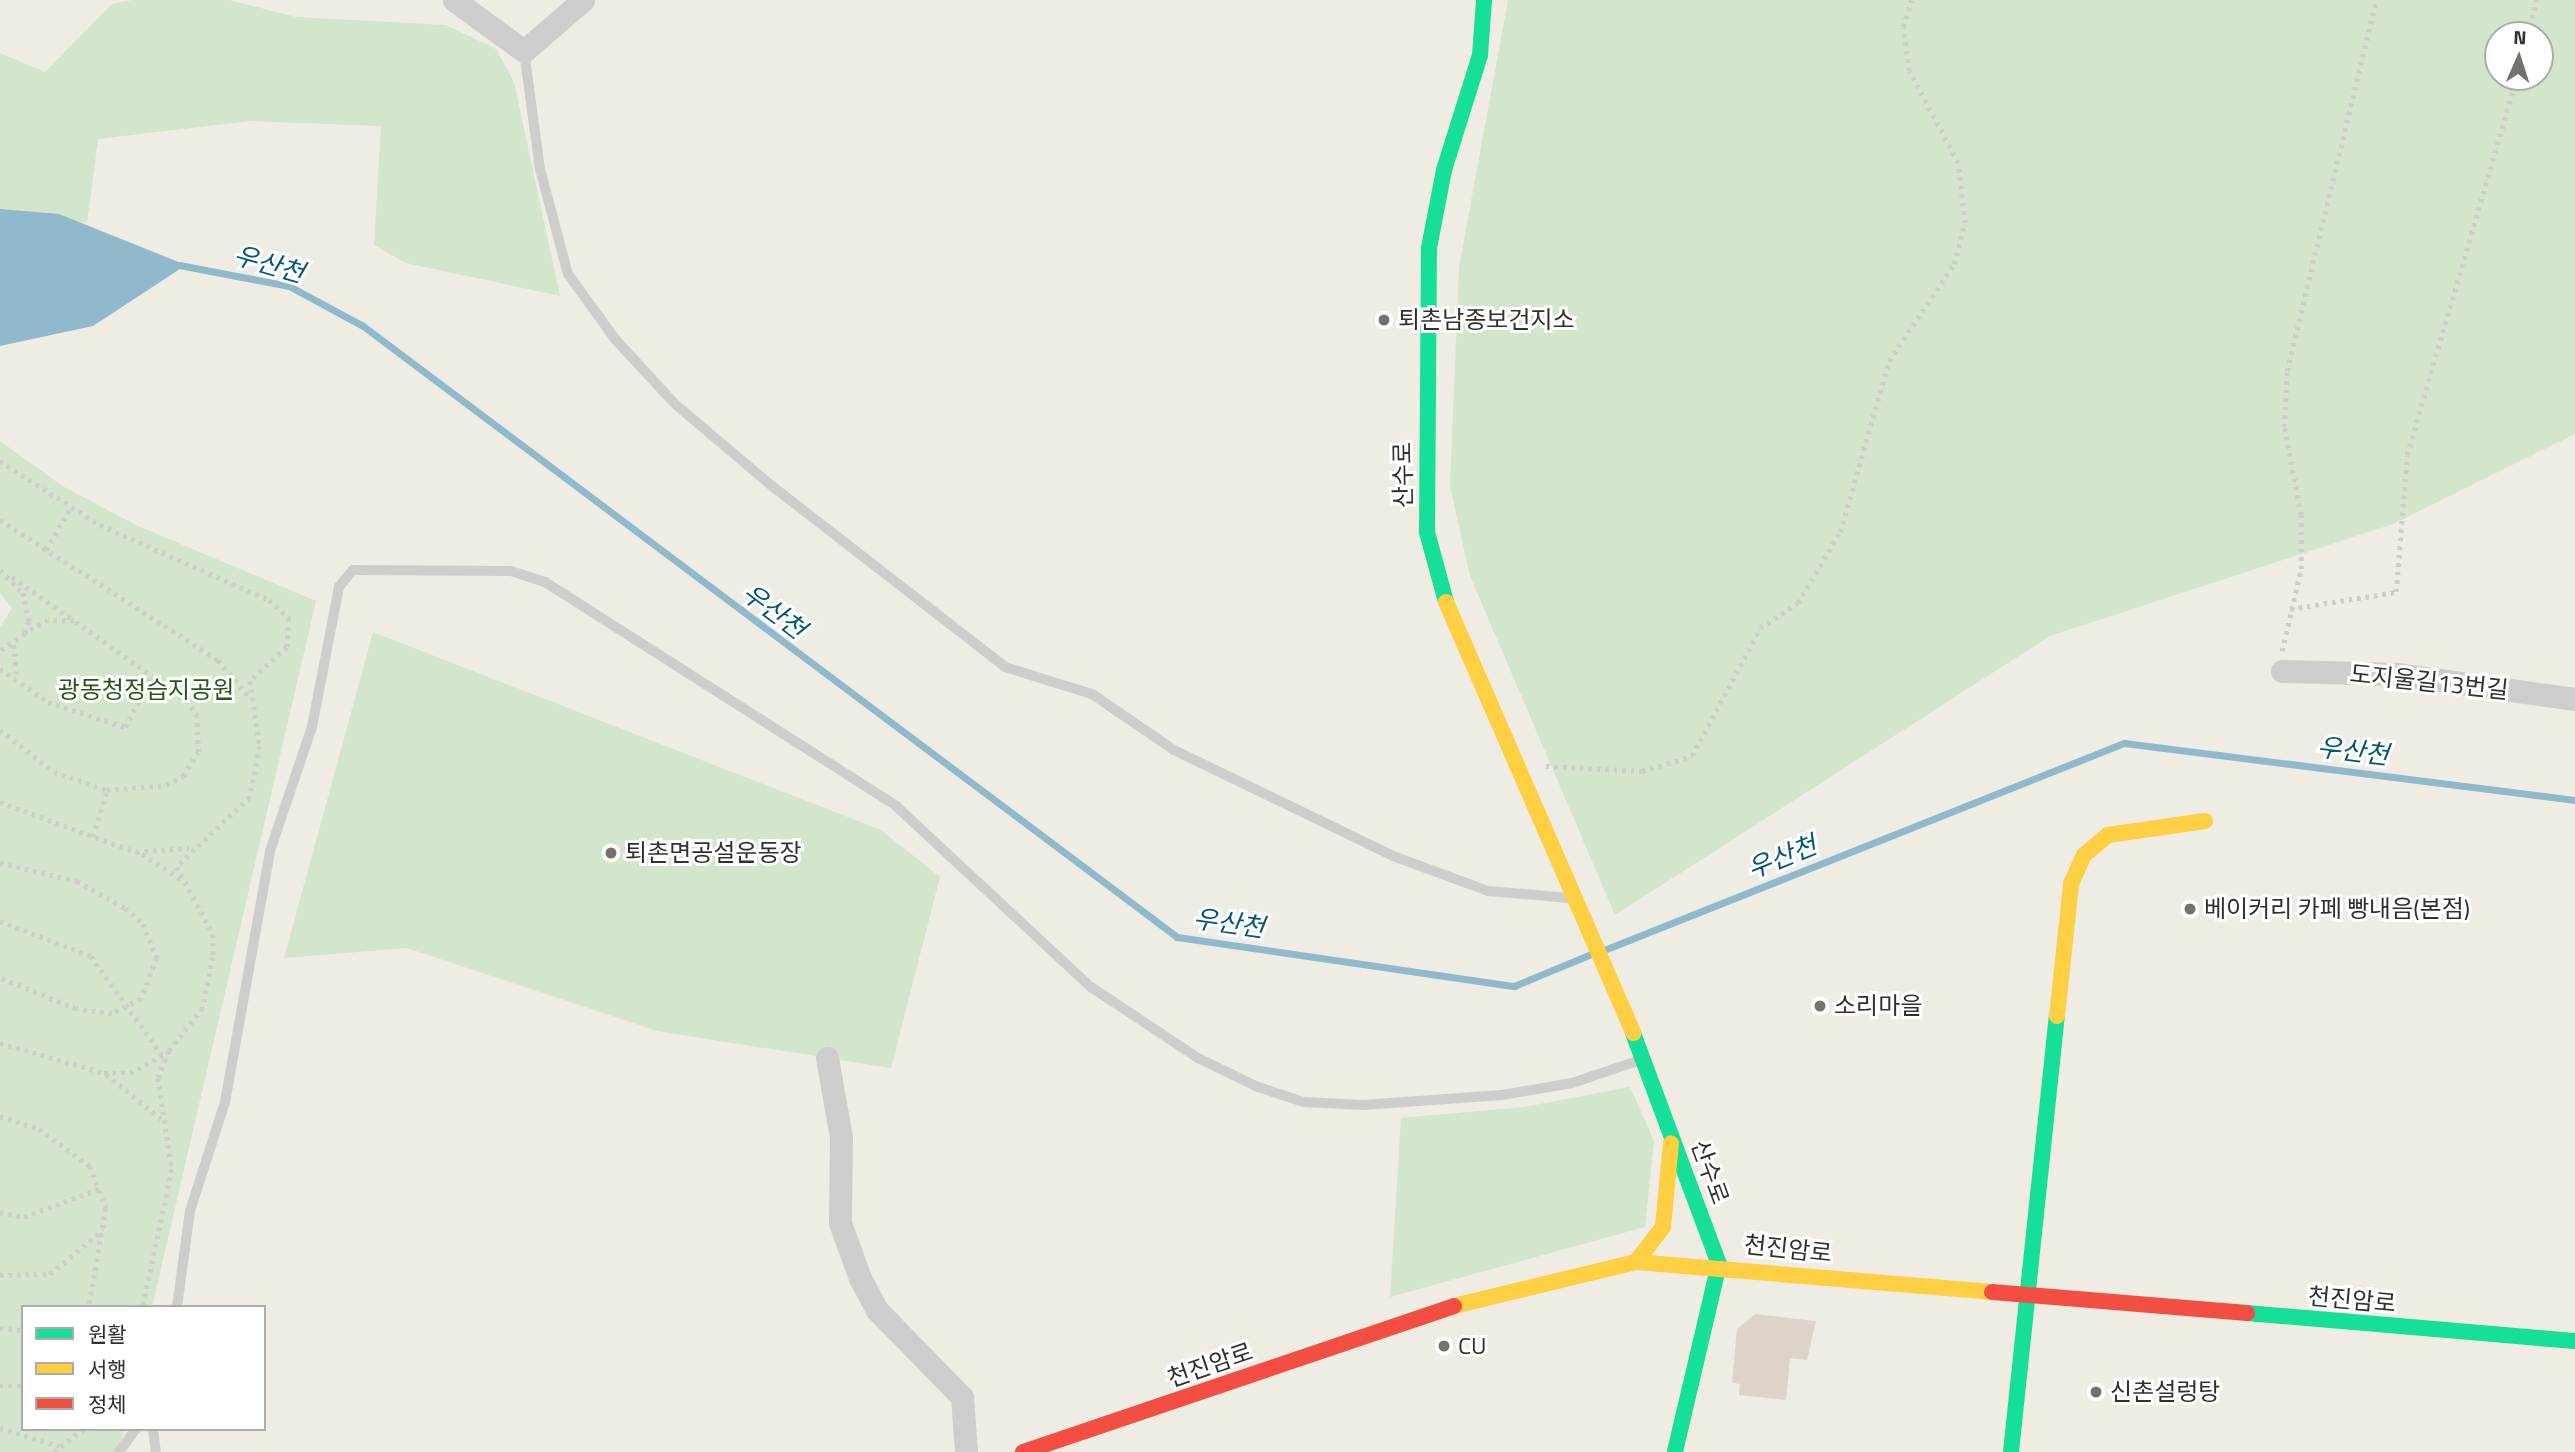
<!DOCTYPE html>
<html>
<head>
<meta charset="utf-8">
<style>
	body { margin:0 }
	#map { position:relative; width:2575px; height:1452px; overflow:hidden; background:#efece3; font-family:"Titillium Web","Noto Sans KR",sans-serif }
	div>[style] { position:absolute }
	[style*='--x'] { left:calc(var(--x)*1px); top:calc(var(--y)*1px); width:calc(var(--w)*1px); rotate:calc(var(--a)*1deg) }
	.green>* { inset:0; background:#d3e5ca }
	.water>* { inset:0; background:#90b9cb }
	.stream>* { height:7px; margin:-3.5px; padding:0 3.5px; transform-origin:3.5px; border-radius:3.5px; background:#90b9cb }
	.building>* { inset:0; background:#ddd3c8 }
	.path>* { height:4.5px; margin-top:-2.25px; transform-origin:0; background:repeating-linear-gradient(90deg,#cecdca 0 3.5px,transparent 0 8.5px) }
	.lane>* { height:10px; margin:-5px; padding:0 5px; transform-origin:5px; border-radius:5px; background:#cfcdcc }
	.street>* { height:23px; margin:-11.5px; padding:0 11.5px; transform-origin:11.5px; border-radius:11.5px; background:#cfcdcc }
	.fast>* { height:16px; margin:-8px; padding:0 8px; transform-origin:8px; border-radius:8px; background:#16e098 }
	.slow>* { height:16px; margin:-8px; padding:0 8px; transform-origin:8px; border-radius:8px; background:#ffcf43 }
	.jam>* { height:16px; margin:-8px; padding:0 8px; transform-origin:8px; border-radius:8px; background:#f24e42 }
	.dots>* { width:19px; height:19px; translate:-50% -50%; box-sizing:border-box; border:4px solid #fff; border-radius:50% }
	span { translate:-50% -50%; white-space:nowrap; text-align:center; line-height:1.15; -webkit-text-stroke:6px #fff; paint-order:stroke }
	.poi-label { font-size:24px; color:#32302a }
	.left { translate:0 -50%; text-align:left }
	.street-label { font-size:24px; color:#32302a }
	.park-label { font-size:24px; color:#25571c }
	.water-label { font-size:26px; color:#045775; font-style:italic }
	.legend { position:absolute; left:21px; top:1305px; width:245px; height:126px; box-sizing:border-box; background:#fff; border:2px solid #adacaa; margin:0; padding:9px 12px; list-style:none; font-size:21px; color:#32302a }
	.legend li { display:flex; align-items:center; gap:14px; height:35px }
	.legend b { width:35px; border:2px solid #adacaa }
	.north { position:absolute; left:2484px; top:21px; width:70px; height:70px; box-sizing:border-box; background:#fff; border:2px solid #adacaa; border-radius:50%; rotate:3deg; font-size:19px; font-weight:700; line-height:28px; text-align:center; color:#32302a }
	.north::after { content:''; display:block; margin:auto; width:24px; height:32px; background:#74726b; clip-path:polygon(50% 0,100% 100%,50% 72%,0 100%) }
</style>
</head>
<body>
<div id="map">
	<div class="green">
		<div style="clip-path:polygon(132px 0,229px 0,296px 17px,446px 25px,496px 49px,514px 82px,560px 296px,406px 263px,374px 245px,381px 126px,250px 121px,98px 139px,87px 223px,0 209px,0 53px,45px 72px,112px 4px)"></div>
		<div style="clip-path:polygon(evenodd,1508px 0,2575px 0,2575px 434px,2393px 524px,2050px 636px,1615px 915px,1470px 576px,1450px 486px,1459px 267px,1508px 0,2498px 35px,2540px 35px,2540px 77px,2498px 77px,2498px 35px)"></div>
		<div style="clip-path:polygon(0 441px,64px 487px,136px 525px,316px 601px,152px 1307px,23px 1307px,23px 1429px,124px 1429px,119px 1452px,0 1452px,0 627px,12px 608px,0 593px)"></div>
		<div style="clip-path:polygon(373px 632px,881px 830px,940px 877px,891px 1068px,657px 1031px,407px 948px,284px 958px)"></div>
		<div style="clip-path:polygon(1630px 1087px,1654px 1141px,1645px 1227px,1390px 1297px,1401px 1118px,1524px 1107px)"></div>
	</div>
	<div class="water">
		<div style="clip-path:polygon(0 209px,59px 214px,186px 265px,93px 326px,0 346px)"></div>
	</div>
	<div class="stream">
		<div style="--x:179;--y:265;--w:112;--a:10.8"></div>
		<div style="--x:289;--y:286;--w:84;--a:28.4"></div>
		<div style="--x:363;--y:326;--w:1018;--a:36.89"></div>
		<div style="--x:1177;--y:937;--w:341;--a:8.3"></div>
		<div style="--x:1514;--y:986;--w:81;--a:-22.5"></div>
		<div style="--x:1604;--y:950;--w:560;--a:-21.71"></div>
		<div style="--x:2124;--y:743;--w:455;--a:7.2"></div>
	</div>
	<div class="building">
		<div style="clip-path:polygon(1755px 1314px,1816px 1321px,1807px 1360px,1790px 1358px,1786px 1400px,1739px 1395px,1740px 1384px,1732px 1383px,1737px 1329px)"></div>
	</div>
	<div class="path">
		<div style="--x:2528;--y:35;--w:36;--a:-77"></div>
		<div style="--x:0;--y:461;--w:119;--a:32.6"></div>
		<div style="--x:100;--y:525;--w:185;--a:23.9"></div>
		<div style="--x:269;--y:600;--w:27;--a:42"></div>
		<div style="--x:289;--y:618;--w:29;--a:94"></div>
		<div style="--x:287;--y:647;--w:50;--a:137.4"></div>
		<div style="--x:250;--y:681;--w:66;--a:81.3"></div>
		<div style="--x:260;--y:746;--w:52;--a:101.1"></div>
		<div style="--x:250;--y:797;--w:101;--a:136.2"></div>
		<div style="--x:177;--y:867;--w:76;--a:61.8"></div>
		<div style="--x:213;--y:934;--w:23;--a:90"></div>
		<div style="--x:213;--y:957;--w:52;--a:101.1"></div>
		<div style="--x:203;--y:1008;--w:55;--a:128.3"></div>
		<div style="--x:169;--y:1051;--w:29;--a:112"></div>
		<div style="--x:158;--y:1078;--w:92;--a:81.3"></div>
		<div style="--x:172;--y:1169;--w:141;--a:101.9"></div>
		<div style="--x:0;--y:520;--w:259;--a:32.7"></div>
		<div style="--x:218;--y:660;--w:50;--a:49.9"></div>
		<div style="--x:46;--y:550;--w:50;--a:-59.8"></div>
		<div style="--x:0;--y:570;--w:33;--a:45"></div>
		<div style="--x:23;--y:593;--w:30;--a:78"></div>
		<div style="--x:29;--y:622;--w:13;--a:108"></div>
		<div style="--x:25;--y:634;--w:30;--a:146"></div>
		<div style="--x:12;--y:577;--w:75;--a:35.2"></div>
		<div style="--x:2290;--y:609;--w:107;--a:-9.1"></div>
		<div style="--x:2396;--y:592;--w:137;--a:-85.4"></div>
		<div style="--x:2407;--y:455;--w:394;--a:-73.8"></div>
		<div style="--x:14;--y:645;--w:33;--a:85"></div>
		<div style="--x:2282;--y:651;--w:84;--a:-77"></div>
		<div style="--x:2301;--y:569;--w:54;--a:-90"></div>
		<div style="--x:2301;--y:515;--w:90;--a:-100.9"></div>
		<div style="--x:2284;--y:427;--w:56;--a:-86.9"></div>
		<div style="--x:2287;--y:371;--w:382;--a:-76.5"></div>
		<div style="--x:0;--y:669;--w:58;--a:34.5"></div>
		<div style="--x:48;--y:702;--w:81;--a:18"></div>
		<div style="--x:125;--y:727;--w:59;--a:-62.6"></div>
		<div style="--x:0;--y:730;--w:68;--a:37.9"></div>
		<div style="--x:54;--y:772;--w:56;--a:18.8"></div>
		<div style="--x:107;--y:790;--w:59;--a:-4.8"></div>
		<div style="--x:166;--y:785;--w:19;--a:-28"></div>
		<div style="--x:183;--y:776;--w:28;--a:-58"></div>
		<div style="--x:198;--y:752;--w:35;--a:-92"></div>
		<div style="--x:197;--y:717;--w:16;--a:-120"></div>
		<div style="--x:189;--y:703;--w:141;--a:-144.5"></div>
		<div style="--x:74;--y:621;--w:26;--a:-178"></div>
		<div style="--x:48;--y:620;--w:27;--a:149"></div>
		<div style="--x:1546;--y:766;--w:96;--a:3"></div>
		<div style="--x:1642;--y:771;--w:52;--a:-16.7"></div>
		<div style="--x:1692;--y:756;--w:145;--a:-62"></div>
		<div style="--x:1760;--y:628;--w:45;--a:-33.3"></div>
		<div style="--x:1798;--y:603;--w:82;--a:-59.4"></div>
		<div style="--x:1840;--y:532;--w:178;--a:-74"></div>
		<div style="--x:1889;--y:361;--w:117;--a:-56.2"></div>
		<div style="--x:1954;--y:264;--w:42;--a:-75"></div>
		<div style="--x:1965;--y:223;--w:60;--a:-96.7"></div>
		<div style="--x:1958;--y:163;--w:104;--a:-118"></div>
		<div style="--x:1909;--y:71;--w:44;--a:-97.8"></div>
		<div style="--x:1903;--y:27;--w:28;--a:-73"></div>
		<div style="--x:0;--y:802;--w:145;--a:20.2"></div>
		<div style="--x:136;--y:852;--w:53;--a:-4.3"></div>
		<div style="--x:93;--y:837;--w:49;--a:-73.4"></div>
		<div style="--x:142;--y:854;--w:46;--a:32.7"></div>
		<div style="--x:0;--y:863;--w:79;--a:13.2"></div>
		<div style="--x:77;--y:881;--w:55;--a:29.4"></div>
		<div style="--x:125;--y:908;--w:24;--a:42"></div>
		<div style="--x:143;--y:924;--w:37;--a:68"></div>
		<div style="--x:157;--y:958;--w:44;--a:111.3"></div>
		<div style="--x:141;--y:999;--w:33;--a:153"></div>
		<div style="--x:112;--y:1014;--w:36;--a:-172"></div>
		<div style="--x:76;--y:1009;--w:82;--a:-157.8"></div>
		<div style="--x:0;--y:921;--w:97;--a:21"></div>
		<div style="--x:91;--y:956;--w:122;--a:54.4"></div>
		<div style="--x:0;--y:1043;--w:108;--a:16.1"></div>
		<div style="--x:104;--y:1073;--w:26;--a:0"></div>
		<div style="--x:130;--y:1073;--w:37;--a:-29"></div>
		<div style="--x:106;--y:1074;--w:71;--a:39.3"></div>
		<div style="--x:0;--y:1116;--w:41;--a:18.4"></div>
		<div style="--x:39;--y:1129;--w:63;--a:36"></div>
		<div style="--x:90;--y:1166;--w:45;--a:69.1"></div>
		<div style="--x:106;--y:1208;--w:100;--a:99.7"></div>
		<div style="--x:0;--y:1212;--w:25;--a:12"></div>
		<div style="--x:24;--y:1217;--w:82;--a:-20.6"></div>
		<div style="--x:0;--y:1275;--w:50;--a:-1.1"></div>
		<div style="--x:50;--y:1274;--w:69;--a:-39.7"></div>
		<div style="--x:0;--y:1328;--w:23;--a:5"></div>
		<div style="--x:0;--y:1386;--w:23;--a:0"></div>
		<div style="--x:0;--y:1428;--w:62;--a:17"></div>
		<div style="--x:54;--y:1452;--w:37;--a:-38"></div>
	</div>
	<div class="lane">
		<div style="--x:524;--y:51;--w:119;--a:82.3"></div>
		<div style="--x:540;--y:169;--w:109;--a:75.1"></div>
		<div style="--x:568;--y:274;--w:80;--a:54.1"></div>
		<div style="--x:615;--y:339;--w:88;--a:47.3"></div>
		<div style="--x:675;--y:404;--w:127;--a:40.2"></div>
		<div style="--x:772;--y:486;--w:295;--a:37.8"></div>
		<div style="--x:1005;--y:667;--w:91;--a:17.2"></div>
		<div style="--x:1092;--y:694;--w:99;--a:34.3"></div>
		<div style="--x:1174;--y:750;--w:243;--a:25.8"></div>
		<div style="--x:1393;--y:856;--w:101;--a:20.2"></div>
		<div style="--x:1488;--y:891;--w:81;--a:4.9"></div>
		<div style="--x:177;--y:1307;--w:97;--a:-82.3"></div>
		<div style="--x:190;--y:1211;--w:114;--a:-72.2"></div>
		<div style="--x:225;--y:1102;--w:255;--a:-79.8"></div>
		<div style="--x:270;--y:851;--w:131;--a:-71.3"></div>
		<div style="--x:312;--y:727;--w:143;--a:-79.1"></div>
		<div style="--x:339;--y:587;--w:22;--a:-51"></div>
		<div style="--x:353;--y:570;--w:158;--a:0.4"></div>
		<div style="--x:511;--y:571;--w:36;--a:18"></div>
		<div style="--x:545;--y:582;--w:416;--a:32.5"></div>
		<div style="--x:896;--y:806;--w:266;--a:42.9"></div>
		<div style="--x:1091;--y:987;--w:128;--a:33.6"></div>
		<div style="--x:1198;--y:1058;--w:67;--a:25.8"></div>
		<div style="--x:1258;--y:1087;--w:48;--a:18.1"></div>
		<div style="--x:1304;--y:1102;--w:59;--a:2.9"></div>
		<div style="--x:1363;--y:1105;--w:139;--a:-4.1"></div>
		<div style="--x:1502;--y:1095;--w:71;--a:-9.7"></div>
		<div style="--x:1572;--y:1083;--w:72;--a:-18.7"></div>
		<div style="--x:153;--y:1429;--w:23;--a:83"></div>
		<div style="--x:119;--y:1452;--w:29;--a:-54"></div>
	</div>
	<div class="street">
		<div style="--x:454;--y:0;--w:87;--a:36.1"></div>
		<div style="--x:524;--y:51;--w:78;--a:-40.8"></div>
		<div style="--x:2282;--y:671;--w:115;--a:1.5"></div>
		<div style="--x:2397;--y:674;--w:180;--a:8"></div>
		<div style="--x:827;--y:1058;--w:80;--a:80"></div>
		<div style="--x:841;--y:1137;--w:86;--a:90.7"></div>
		<div style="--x:840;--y:1223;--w:59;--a:70"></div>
		<div style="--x:860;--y:1278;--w:36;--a:62"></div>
		<div style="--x:877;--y:1310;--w:122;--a:45.7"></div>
		<div style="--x:962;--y:1397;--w:55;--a:85.8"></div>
	</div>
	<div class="fast">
		<div style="--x:1446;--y:602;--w:73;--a:-105.2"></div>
		<div style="--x:1427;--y:532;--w:284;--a:-89.6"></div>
		<div style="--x:1429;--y:248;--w:79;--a:-79.1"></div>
		<div style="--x:1444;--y:170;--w:121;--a:-72.6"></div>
		<div style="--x:1480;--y:55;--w:55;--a:-85.8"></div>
		<div style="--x:1633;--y:1033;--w:246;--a:69.6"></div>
		<div style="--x:1719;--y:1264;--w:193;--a:103.2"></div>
		<div style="--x:2247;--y:1313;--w:329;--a:4.9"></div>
		<div style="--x:2011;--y:1452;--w:438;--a:-84"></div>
	</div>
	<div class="slow">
		<div style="--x:1446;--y:602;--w:470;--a:66.5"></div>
		<div style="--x:2057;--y:1016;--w:133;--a:-83.9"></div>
		<div style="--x:2071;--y:884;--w:32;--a:-66"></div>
		<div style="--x:2084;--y:855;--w:31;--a:-40"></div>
		<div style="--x:2108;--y:835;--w:98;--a:-8.2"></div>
		<div style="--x:1636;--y:1262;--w:44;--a:-52.4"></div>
		<div style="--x:1663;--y:1227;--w:84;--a:-84.6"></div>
		<div style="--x:1454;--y:1306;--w:187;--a:-13.6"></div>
		<div style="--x:1636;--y:1262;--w:357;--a:4.8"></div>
	</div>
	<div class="jam">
		<div style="--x:1992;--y:1292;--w:256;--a:4.7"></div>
		<div style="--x:1023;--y:1452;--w:455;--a:-18.7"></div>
	</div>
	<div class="dots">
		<div style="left:1384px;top:320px;background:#74726b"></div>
		<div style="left:611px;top:853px;background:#74726b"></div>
		<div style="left:2190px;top:909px;background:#74726b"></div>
		<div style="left:1820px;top:1006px;background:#74726b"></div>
		<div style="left:1444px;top:1346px;background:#74726b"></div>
		<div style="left:2096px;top:1392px;background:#74726b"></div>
	</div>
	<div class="poi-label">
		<span class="left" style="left:1398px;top:320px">퇴촌남종보건지소</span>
		<span class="left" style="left:625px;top:853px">퇴촌면공설운동장</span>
		<span class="left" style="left:2204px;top:909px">베이커리 카페 빵내음(본점)</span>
		<span class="left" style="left:1834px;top:1006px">소리마을</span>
		<span class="left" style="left:1458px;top:1346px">CU</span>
		<span class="left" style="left:2110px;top:1392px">신촌설렁탕</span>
	</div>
	<div class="street-label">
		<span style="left:1403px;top:475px;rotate:-91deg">산수로</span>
		<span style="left:2429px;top:682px;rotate:6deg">도지울길13번길</span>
		<span style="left:1710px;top:1172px;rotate:70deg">산수로</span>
		<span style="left:1788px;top:1249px;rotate:6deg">천진암로</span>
		<span style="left:2352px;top:1300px;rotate:5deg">천진암로</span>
		<span style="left:1210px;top:1365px;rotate:-19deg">천진암로</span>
	</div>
	<div class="park-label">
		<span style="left:146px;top:690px">광동청정습지공원</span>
	</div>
	<div class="water-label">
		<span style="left:269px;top:264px;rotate:16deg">우산천</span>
		<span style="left:774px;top:611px;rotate:37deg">우산천</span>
		<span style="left:2353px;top:751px;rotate:7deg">우산천</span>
		<span style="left:1782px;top:857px;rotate:-22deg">우산천</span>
		<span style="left:1229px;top:923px;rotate:8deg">우산천</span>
	</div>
	<ul class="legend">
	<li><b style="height:9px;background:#16e098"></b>원활</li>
	<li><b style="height:9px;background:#ffcf43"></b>서행</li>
	<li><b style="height:9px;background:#f24e42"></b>정체</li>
	</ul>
	<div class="north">N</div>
</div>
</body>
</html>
